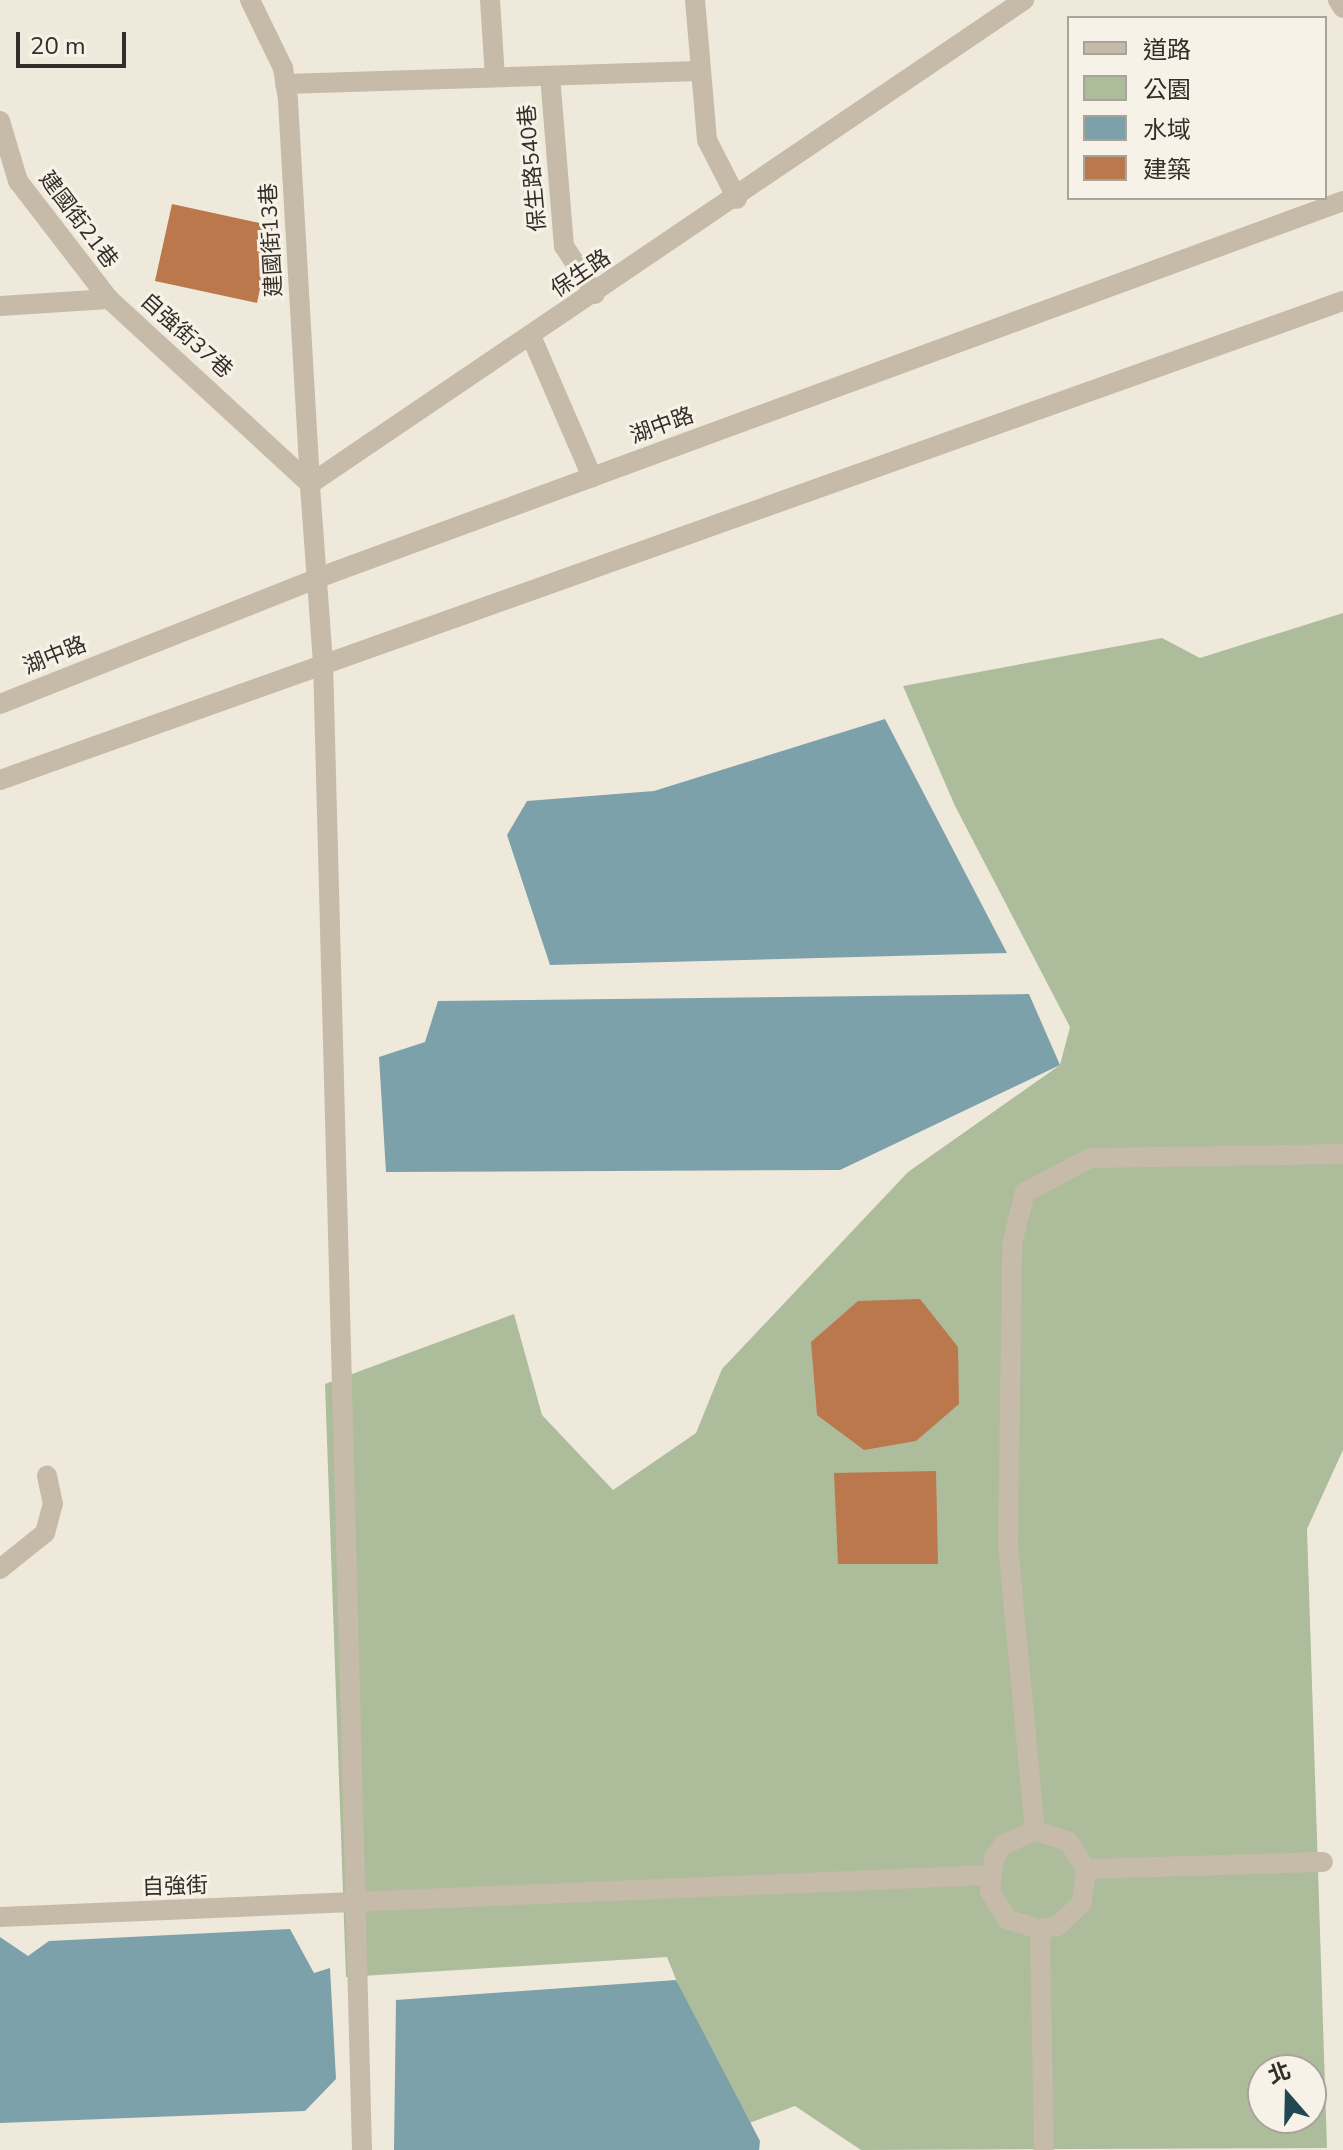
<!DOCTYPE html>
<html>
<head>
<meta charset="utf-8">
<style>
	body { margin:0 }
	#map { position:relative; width:1343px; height:2150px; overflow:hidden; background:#efe9db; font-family:"Nunito Sans","Noto Sans TC",sans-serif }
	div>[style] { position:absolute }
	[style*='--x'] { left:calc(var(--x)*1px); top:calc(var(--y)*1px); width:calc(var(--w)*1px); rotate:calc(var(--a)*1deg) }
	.green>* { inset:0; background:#adbd9c }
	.water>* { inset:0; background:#7ca1aa }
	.building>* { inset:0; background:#bb784d }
	.minor>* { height:20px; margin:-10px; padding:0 10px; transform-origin:10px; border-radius:10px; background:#c6baa8 }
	span { translate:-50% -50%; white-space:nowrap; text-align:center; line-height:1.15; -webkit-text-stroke:6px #f7f2e7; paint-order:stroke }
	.street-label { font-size:22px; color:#342d28 }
	.legend { position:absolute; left:1067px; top:16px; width:260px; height:184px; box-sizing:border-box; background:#f7f2e7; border:2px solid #a9a39b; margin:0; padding:10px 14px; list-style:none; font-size:24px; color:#342d28 }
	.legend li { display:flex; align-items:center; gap:16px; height:40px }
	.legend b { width:40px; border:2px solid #a9a39b }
	.north { position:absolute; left:1247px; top:2054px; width:80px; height:80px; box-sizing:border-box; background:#f7f2e7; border:2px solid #a9a39b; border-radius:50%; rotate:340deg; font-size:22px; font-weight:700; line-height:32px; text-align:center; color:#342d28 }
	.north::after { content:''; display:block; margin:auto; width:28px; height:36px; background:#214751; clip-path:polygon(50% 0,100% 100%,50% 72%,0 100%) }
	.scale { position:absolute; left:16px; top:32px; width:110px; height:36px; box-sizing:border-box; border:4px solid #342d28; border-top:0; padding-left:10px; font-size:24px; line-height:28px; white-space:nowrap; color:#342d28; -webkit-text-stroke:6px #f7f2e7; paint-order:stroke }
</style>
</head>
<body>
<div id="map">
	<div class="green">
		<div style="clip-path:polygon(evenodd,1343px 613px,1343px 1450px,1307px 1529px,1327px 2148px,861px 2150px,795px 2106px,736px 2128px,667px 1957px,346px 1977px,325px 1384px,514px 1314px,542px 1415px,613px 1490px,696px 1433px,722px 1369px,908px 1172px,1060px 1065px,1070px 1027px,955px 806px,903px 686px,1162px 638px,1200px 658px,1343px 613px,1263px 2070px,1311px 2070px,1311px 2118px,1263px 2118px,1263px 2070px)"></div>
	</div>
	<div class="water">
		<div style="clip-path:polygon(885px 719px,1007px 953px,550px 965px,507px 835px,527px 801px,654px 791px)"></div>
		<div style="clip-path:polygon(1029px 994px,1060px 1065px,840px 1170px,386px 1172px,379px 1057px,425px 1042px,438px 1001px)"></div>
		<div style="clip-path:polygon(290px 1929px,314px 1973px,330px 1968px,336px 2079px,305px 2111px,0 2123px,0 1937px,28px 1956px,49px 1941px)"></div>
		<div style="clip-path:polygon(676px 1980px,760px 2141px,759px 2150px,394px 2150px,396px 2000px)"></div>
	</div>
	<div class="building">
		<div style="clip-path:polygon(172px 204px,273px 226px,257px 303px,155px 281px)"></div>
		<div style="clip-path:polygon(920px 1299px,958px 1347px,959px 1404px,916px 1441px,864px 1450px,817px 1415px,811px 1342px,858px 1301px)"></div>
		<div style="clip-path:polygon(936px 1471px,938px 1564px,838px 1564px,834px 1473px)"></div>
	</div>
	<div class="minor">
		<div style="--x:250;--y:0;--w:76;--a:64.1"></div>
		<div style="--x:283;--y:68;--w:33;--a:81"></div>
		<div style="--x:288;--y:101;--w:384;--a:86.7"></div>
		<div style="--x:490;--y:0;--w:77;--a:86.3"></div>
		<div style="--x:695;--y:0;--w:141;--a:85.1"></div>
		<div style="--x:707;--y:140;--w:66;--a:63"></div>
		<div style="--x:1338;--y:0;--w:9;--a:58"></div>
		<div style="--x:550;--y:76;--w:171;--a:85.3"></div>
		<div style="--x:564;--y:246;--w:57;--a:57.1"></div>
		<div style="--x:285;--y:84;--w:414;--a:-1.8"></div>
		<div style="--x:0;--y:121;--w:63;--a:73.3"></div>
		<div style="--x:18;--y:181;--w:149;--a:52.4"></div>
		<div style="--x:0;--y:306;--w:109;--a:-3.7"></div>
		<div style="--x:109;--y:299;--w:273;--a:42.6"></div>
		<div style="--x:531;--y:336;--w:154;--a:66.6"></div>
		<div style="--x:0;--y:704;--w:339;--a:-21.6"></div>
		<div style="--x:315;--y:579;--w:1095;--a:-20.19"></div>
		<div style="--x:0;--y:780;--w:1426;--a:-19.63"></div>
		<div style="--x:0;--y:1569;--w:58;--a:-38.7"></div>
		<div style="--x:45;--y:1533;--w:30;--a:-75"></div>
		<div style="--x:53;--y:1504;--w:29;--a:-102"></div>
		<div style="--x:1035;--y:1831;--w:287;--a:-95.4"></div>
		<div style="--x:1008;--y:1545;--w:301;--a:-89.2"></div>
		<div style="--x:1012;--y:1244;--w:54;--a:-76"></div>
		<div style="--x:1025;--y:1192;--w:74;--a:-27.3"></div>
		<div style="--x:1091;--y:1158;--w:252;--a:-0.9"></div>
		<div style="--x:1086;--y:1869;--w:34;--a:97"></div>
		<div style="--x:1082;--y:1903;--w:34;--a:137"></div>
		<div style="--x:1057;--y:1926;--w:17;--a:170"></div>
		<div style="--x:1040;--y:1929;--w:33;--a:-164"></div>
		<div style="--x:1008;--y:1920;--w:34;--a:-122"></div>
		<div style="--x:990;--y:1891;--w:33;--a:-83"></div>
		<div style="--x:994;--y:1858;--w:17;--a:-54"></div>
		<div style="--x:1004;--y:1844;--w:34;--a:-23"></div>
		<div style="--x:1035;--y:1831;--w:34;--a:17"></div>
		<div style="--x:1068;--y:1841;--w:33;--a:57"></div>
		<div style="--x:1086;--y:1869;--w:237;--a:-1.7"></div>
		<div style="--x:0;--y:1917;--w:990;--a:-2.43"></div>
		<div style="--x:1040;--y:1929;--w:221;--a:89"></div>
		<div style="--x:362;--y:2150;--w:1488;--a:-91.5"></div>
		<div style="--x:323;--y:663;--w:179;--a:-94.2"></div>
		<div style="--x:310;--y:484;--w:863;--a:-34.13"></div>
	</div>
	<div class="street-label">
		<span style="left:533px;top:168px;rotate:-95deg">保生路540巷</span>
		<span style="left:78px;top:220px;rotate:53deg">建國街21巷</span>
		<span style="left:272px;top:240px;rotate:-93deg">建國街13巷</span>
		<span style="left:581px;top:274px;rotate:-34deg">保生路</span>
		<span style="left:186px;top:336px;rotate:42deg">自強街37巷</span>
		<span style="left:662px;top:426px;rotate:-20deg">湖中路</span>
		<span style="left:55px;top:656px;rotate:-22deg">湖中路</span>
		<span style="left:175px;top:1887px;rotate:-2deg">自強街</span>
	</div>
	<ul class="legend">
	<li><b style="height:10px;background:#c6baa8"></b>道路</li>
	<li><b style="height:22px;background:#adbd9c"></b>公園</li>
	<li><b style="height:22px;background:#7ca1aa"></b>水域</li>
	<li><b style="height:22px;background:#bb784d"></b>建築</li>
	</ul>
	<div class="north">北</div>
	<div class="scale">20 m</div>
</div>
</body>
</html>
